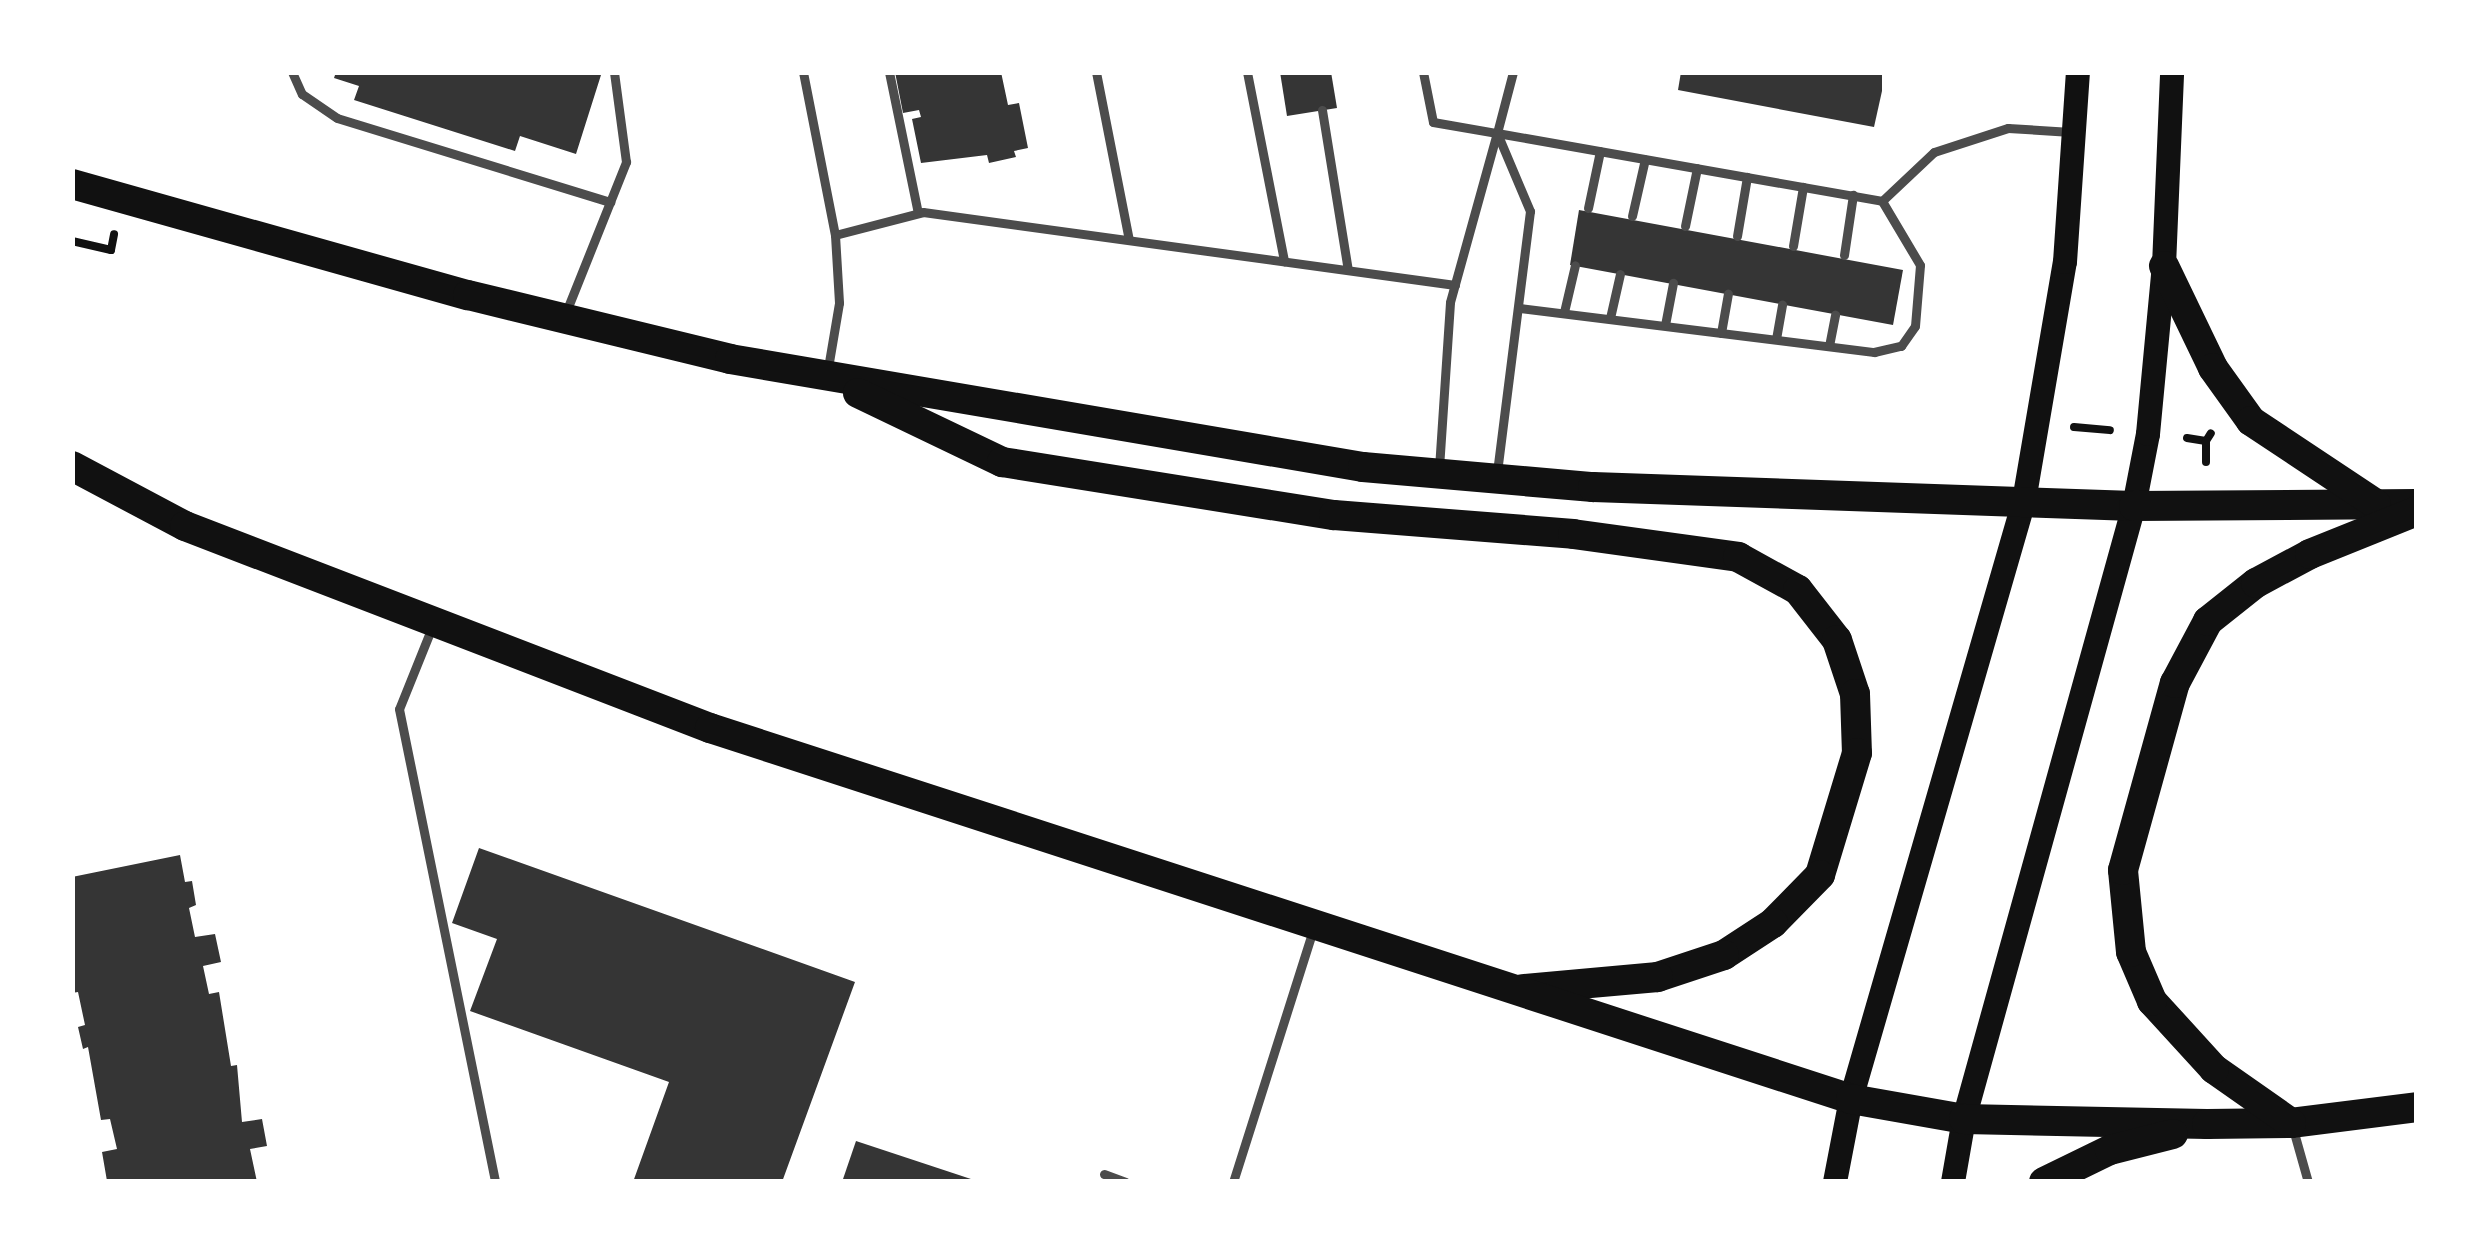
<!DOCTYPE html>
<html>
<head>
<meta charset="utf-8">
<style>
	body { margin:0 }
	#map { position:relative; width:2489px; height:1254px; overflow:hidden; background:#fff; font-family:Ubuntu,sans-serif }
	div>[style] { position:absolute }
	[style*='--x'] { left:calc(var(--x)*1px); top:calc(var(--y)*1px); width:calc(var(--w)*1px); rotate:calc(var(--a)*1deg) }
	.building>* { inset:0; background:#353535 }
	.path>* { height:8px; margin:-4px; padding:0 4px; transform-origin:4px; border-radius:4px; background:#111 }
	.service>* { height:9px; margin:-4.5px; padding:0 4.5px; transform-origin:4.5px; border-radius:4.5px; background:#4c4c4c }
	.secondary>* { height:24px; margin:-12px; padding:0 12px; transform-origin:12px; border-radius:12px; background:#111 }
	.primary>* { height:30px; margin:-15px; padding:0 15px; transform-origin:15px; border-radius:15px; background:#111 }
	span { translate:-50% -50%; white-space:nowrap; text-align:center; line-height:1.15; -webkit-text-stroke:9px #fff; paint-order:stroke }
	.frame { position:absolute; inset:0; border:75px solid #fff; pointer-events:none }
</style>
</head>
<body>
<div id="map">
	<div class="building">
		<div style="clip-path:polygon(336px 72px,592px 72px,601px 75px,576px 154px,520px 136px,515px 151px,354px 100px,359px 86px,334px 78px)"></div>
		<div style="clip-path:polygon(895px 72px,1001px 72px,1008px 105px,1019px 103px,1028px 148px,1014px 151px,1016px 157px,989px 163px,987px 155px,921px 163px,912px 119px,921px 117px,919px 110px,903px 113px)"></div>
		<div style="clip-path:polygon(1280px 72px,1331px 72px,1337px 108px,1287px 116px)"></div>
		<div style="clip-path:polygon(1681px 72px,1882px 72px,1882px 91px,1874px 127px,1678px 90px)"></div>
		<div style="clip-path:polygon(1579px 210px,1903px 270px,1893px 325px,1570px 265px)"></div>
		<div style="clip-path:polygon(479px 848px,855px 982px,782px 1182px,633px 1182px,669px 1082px,470px 1011px,497px 939px,452px 923px)"></div>
		<div style="clip-path:polygon(180px 855px,185px 882px,192px 881px,196px 905px,189px 908px,195px 937px,215px 934px,221px 962px,203px 966px,209px 994px,219px 992px,231px 1066px,237px 1065px,242px 1122px,262px 1119px,267px 1146px,250px 1149px,257px 1182px,107px 1181px,102px 1152px,117px 1149px,110px 1119px,101px 1120px,88px 1047px,83px 1049px,78px 1027px,85px 1025px,78px 992px,72px 993px,72px 877px)"></div>
		<div style="clip-path:polygon(856px 1141px,977px 1181px,977px 1182px,842px 1182px)"></div>
	</div>
	<div class="path">
		<div style="--x:72;--y:241;--w:40;--a:13"></div>
		<div style="--x:111;--y:250;--w:16;--a:-79"></div>
		<div style="--x:2074;--y:427;--w:36;--a:5"></div>
		<div style="--x:2187;--y:438;--w:19;--a:9"></div>
		<div style="--x:2206;--y:441;--w:9;--a:-58"></div>
		<div style="--x:2206;--y:462;--w:21;--a:-90"></div>
	</div>
	<div class="service">
		<div style="--x:292;--y:72;--w:24;--a:66"></div>
		<div style="--x:302;--y:94;--w:42;--a:34.4"></div>
		<div style="--x:337;--y:118;--w:286;--a:17.1"></div>
		<div style="--x:803;--y:72;--w:166;--a:78.9"></div>
		<div style="--x:835;--y:235;--w:68;--a:86.6"></div>
		<div style="--x:839;--y:303;--w:66;--a:99.6"></div>
		<div style="--x:889;--y:72;--w:144;--a:78.4"></div>
		<div style="--x:1096;--y:72;--w:171;--a:78.9"></div>
		<div style="--x:1247;--y:72;--w:193;--a:78.9"></div>
		<div style="--x:1423;--y:72;--w:51;--a:78.7"></div>
		<div style="--x:1433;--y:122;--w:65;--a:9.8"></div>
		<div style="--x:1513;--y:72;--w:63;--a:104.7"></div>
		<div style="--x:1497;--y:133;--w:391;--a:10"></div>
		<div style="--x:1882;--y:201;--w:71;--a:-43.3"></div>
		<div style="--x:1934;--y:152;--w:78;--a:-18"></div>
		<div style="--x:2008;--y:128;--w:63;--a:3.6"></div>
		<div style="--x:1322;--y:110;--w:162;--a:80.8"></div>
		<div style="--x:1588;--y:208;--w:58;--a:-78.1"></div>
		<div style="--x:1632;--y:216;--w:58;--a:-77.2"></div>
		<div style="--x:1685;--y:226;--w:59;--a:-78.3"></div>
		<div style="--x:835;--y:235;--w:91;--a:-14.6"></div>
		<div style="--x:923;--y:212;--w:537;--a:7.81"></div>
		<div style="--x:1737;--y:236;--w:60;--a:-80.4"></div>
		<div style="--x:1793;--y:246;--w:60;--a:-80.4"></div>
		<div style="--x:1844;--y:255;--w:61;--a:-81.5"></div>
		<div style="--x:1520;--y:308;--w:357;--a:7.1"></div>
		<div style="--x:1874;--y:352;--w:28;--a:-13"></div>
		<div style="--x:1901;--y:346;--w:24;--a:-55"></div>
		<div style="--x:1915;--y:326;--w:61;--a:-85.3"></div>
		<div style="--x:1920;--y:265;--w:74;--a:-120.7"></div>
		<div style="--x:566;--y:312;--w:162;--a:-68.2"></div>
		<div style="--x:626;--y:162;--w:91;--a:-97.6"></div>
		<div style="--x:1564;--y:312;--w:48;--a:-76.8"></div>
		<div style="--x:1610;--y:318;--w:45;--a:-77.2"></div>
		<div style="--x:1665;--y:325;--w:43;--a:-79.2"></div>
		<div style="--x:1721;--y:333;--w:40;--a:-80"></div>
		<div style="--x:1776;--y:339;--w:35;--a:-80"></div>
		<div style="--x:1829;--y:346;--w:32;--a:-79"></div>
		<div style="--x:1439;--y:468;--w:166;--a:-86.2"></div>
		<div style="--x:1450;--y:302;--w:175;--a:-74.5"></div>
		<div style="--x:1497;--y:133;--w:85;--a:67.1"></div>
		<div style="--x:1530;--y:211;--w:265;--a:97.2"></div>
		<div style="--x:432;--y:627;--w:88;--a:111.9"></div>
		<div style="--x:399;--y:709;--w:483;--a:78.5"></div>
		<div style="--x:2293;--y:1129;--w:55;--a:74.2"></div>
		<div style="--x:1104;--y:1174;--w:23;--a:20"></div>
		<div style="--x:1233;--y:1182;--w:264;--a:-72.4"></div>
	</div>
	<div class="secondary">
		<div style="--x:1835;--y:1182;--w:85;--a:-79.1"></div>
		<div style="--x:1851;--y:1099;--w:623;--a:-73.86"></div>
		<div style="--x:2024;--y:501;--w:242;--a:-80.3"></div>
		<div style="--x:2065;--y:262;--w:190;--a:-86.1"></div>
		<div style="--x:1953;--y:1182;--w:64;--a:-80.1"></div>
		<div style="--x:1964;--y:1119;--w:636;--a:-74.5"></div>
		<div style="--x:2134;--y:506;--w:73;--a:-79"></div>
		<div style="--x:2148;--y:434;--w:169;--a:-84.6"></div>
		<div style="--x:2164;--y:266;--w:194;--a:-87.6"></div>
	</div>
	<div class="primary">
		<div style="--x:72;--y:184;--w:411;--a:15.7"></div>
		<div style="--x:468;--y:295;--w:270;--a:13.7"></div>
		<div style="--x:730;--y:359;--w:642;--a:9.68"></div>
		<div style="--x:1363;--y:467;--w:231;--a:5"></div>
		<div style="--x:1593;--y:487;--w:541;--a:2.01"></div>
		<div style="--x:2134;--y:506;--w:283;--a:-0.4"></div>
		<div style="--x:2164;--y:266;--w:113;--a:64.3"></div>
		<div style="--x:2213;--y:368;--w:65;--a:54.4"></div>
		<div style="--x:2251;--y:421;--w:150;--a:33.6"></div>
		<div style="--x:858;--y:393;--w:160;--a:25.6"></div>
		<div style="--x:1002;--y:462;--w:336;--a:9.1"></div>
		<div style="--x:1334;--y:515;--w:240;--a:4.5"></div>
		<div style="--x:1573;--y:534;--w:167;--a:7.9"></div>
		<div style="--x:1738;--y:557;--w:68;--a:28.8"></div>
		<div style="--x:1798;--y:590;--w:63;--a:52"></div>
		<div style="--x:1837;--y:640;--w:57;--a:71.6"></div>
		<div style="--x:1855;--y:694;--w:59;--a:88.1"></div>
		<div style="--x:1857;--y:753;--w:127;--a:106.9"></div>
		<div style="--x:1820;--y:875;--w:67;--a:134.4"></div>
		<div style="--x:1773;--y:923;--w:59;--a:146.9"></div>
		<div style="--x:1724;--y:955;--w:70;--a:161.6"></div>
		<div style="--x:1658;--y:977;--w:136;--a:174.9"></div>
		<div style="--x:72;--y:466;--w:128;--a:28"></div>
		<div style="--x:185;--y:526;--w:563;--a:21.04"></div>
		<div style="--x:710;--y:728;--w:1200;--a:18.01"></div>
		<div style="--x:1851;--y:1099;--w:115;--a:10"></div>
		<div style="--x:1964;--y:1119;--w:243;--a:1.2"></div>
		<div style="--x:2207;--y:1124;--w:84;--a:-0.7"></div>
		<div style="--x:2291;--y:1123;--w:127;--a:-7.2"></div>
		<div style="--x:2291;--y:1123;--w:94;--a:-145"></div>
		<div style="--x:2214;--y:1069;--w:92;--a:-132.4"></div>
		<div style="--x:2152;--y:1001;--w:53;--a:-113.2"></div>
		<div style="--x:2131;--y:952;--w:82;--a:-95.6"></div>
		<div style="--x:2123;--y:870;--w:194;--a:-74.5"></div>
		<div style="--x:2175;--y:683;--w:70;--a:-62"></div>
		<div style="--x:2208;--y:621;--w:61;--a:-38.4"></div>
		<div style="--x:2256;--y:583;--w:61;--a:-28.2"></div>
		<div style="--x:2310;--y:554;--w:115;--a:-21.9"></div>
		<div style="--x:2044;--y:1182;--w:73;--a:-25.9"></div>
		<div style="--x:2110;--y:1150;--w:65;--a:-14.3"></div>
	</div>
	<div class="frame"></div>
</div>
</body>
</html>
